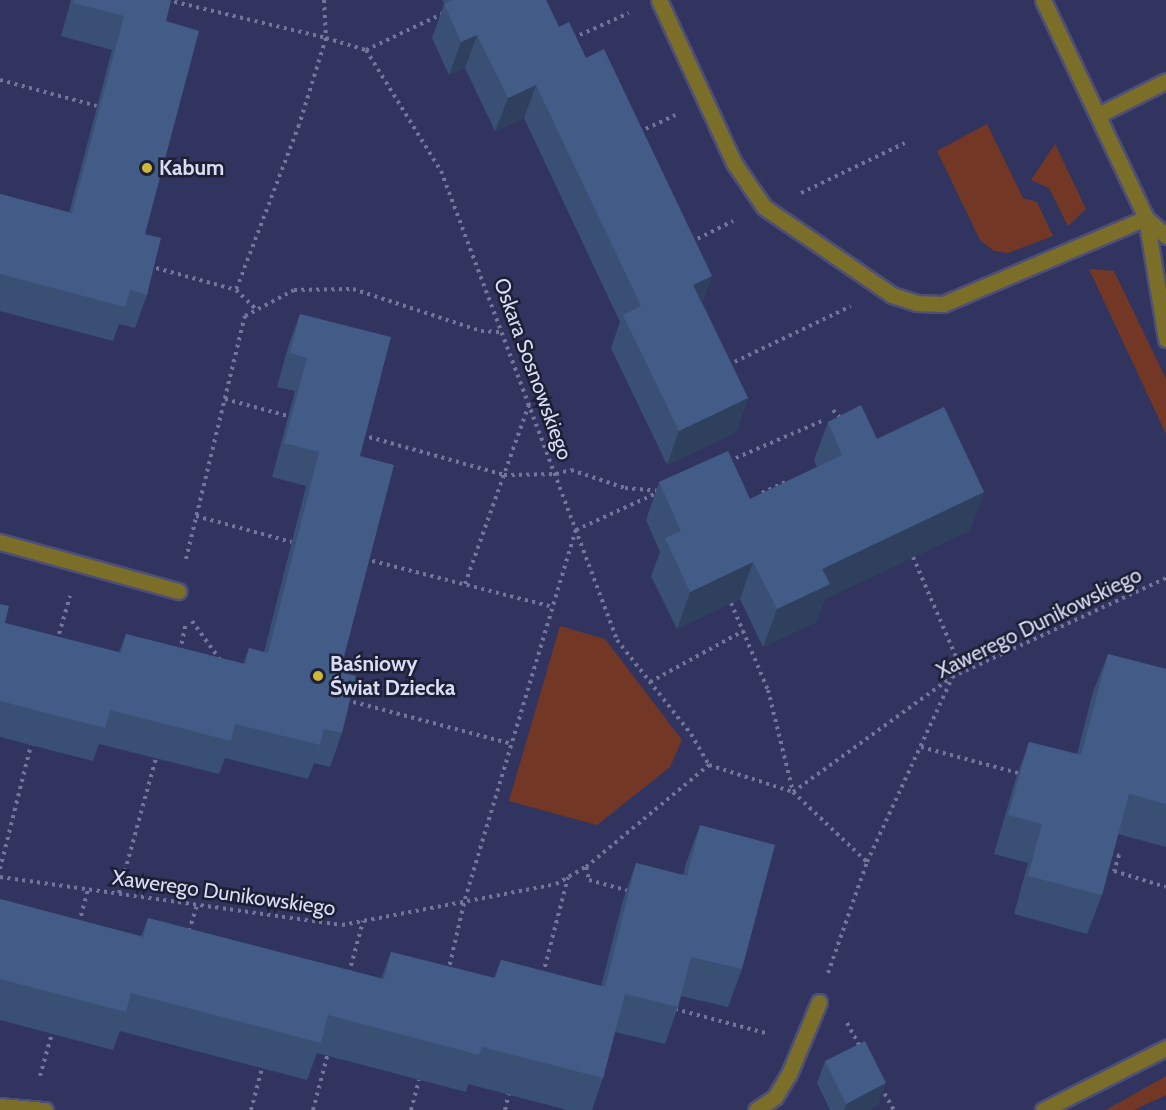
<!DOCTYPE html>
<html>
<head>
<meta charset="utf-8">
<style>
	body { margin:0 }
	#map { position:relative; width:1166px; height:1110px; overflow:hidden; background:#323460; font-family:Cabin,sans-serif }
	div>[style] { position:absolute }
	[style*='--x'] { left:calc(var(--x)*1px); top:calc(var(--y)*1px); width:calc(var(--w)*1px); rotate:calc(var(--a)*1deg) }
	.green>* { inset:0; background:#723825 }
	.path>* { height:4px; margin-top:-2px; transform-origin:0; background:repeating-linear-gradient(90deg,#73769b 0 3px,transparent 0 7.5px) }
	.roads { filter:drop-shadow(2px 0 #4d4f78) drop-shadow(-2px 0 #4d4f78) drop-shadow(0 2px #4d4f78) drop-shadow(0 -2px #4d4f78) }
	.service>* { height:15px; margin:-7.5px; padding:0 7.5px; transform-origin:7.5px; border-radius:7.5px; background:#7b6e29 }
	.tertiary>* { height:15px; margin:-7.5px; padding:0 7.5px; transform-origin:7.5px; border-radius:7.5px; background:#7b6e29 }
	.wall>* { inset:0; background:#394f74 }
	.shaded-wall>* { inset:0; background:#2e405e }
	.building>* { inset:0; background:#425c87 }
	.dots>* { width:16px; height:16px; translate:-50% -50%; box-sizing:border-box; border:3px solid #1d1f33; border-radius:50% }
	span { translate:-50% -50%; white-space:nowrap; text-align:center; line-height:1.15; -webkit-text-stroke:5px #1d1f33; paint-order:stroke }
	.poi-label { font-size:21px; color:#d8dcf7; font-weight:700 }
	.left { translate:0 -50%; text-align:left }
	.street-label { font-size:21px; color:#d8dcf7 }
</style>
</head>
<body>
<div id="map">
	<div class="green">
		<div style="clip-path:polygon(987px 124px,1023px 198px,1037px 202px,1053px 236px,1008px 253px,994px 251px,980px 240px,937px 151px)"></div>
		<div style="clip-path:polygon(1055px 144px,1086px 209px,1068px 226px,1049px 188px,1031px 180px)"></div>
		<div style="clip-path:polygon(1089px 269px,1114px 271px,1166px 379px,1166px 434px)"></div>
		<div style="clip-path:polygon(560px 626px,605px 639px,682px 740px,670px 767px,597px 825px,509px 801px)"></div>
		<div style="clip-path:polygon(1166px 1076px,1166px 1095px,1134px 1110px,1106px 1110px)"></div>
	</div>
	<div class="path">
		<div style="--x:167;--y:0;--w:163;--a:13.4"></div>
		<div style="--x:326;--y:38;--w:91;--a:107.2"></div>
		<div style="--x:299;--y:125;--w:177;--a:110.9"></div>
		<div style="--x:324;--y:0;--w:38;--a:87"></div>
		<div style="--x:326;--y:38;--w:42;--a:16.7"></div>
		<div style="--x:366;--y:50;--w:142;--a:58.2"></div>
		<div style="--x:441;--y:171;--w:501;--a:69.43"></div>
		<div style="--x:617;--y:640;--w:120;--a:51.8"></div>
		<div style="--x:691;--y:734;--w:36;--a:60"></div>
		<div style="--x:573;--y:38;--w:61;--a:-24.1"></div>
		<div style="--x:366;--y:50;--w:86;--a:-25.4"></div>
		<div style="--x:0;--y:80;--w:100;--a:15"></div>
		<div style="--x:639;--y:132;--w:40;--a:-25"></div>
		<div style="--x:801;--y:193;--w:115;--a:-25.7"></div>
		<div style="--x:691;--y:242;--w:47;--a:-26.6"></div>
		<div style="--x:149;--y:266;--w:90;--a:15.4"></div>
		<div style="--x:236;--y:290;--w:29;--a:44"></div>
		<div style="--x:728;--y:365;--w:136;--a:-25.6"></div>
		<div style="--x:225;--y:399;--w:65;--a:15.1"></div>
		<div style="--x:833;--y:410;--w:13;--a:48"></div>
		<div style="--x:362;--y:435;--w:148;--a:15.7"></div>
		<div style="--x:504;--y:475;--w:52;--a:-1.1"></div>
		<div style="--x:556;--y:474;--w:16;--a:-15"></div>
		<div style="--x:571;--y:470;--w:57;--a:18.4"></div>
		<div style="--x:625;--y:488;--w:35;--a:5"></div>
		<div style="--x:729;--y:461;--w:103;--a:-23.3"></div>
		<div style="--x:762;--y:493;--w:29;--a:-25"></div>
		<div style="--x:196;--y:516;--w:99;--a:15.2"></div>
		<div style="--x:913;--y:557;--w:126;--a:66.7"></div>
		<div style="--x:186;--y:559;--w:250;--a:-76.4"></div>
		<div style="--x:245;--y:316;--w:55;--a:-28"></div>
		<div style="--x:294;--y:290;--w:59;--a:-1"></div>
		<div style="--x:353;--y:289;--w:135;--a:18.2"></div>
		<div style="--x:481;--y:331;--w:22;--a:3"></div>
		<div style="--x:365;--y:559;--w:194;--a:14.3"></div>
		<div style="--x:465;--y:584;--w:191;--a:-70.4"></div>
		<div style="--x:731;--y:603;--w:95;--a:67"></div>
		<div style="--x:768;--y:690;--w:105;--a:76.2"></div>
		<div style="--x:793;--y:792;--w:102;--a:43.4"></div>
		<div style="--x:867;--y:862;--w:203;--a:-65.2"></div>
		<div style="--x:192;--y:621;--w:49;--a:54.1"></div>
		<div style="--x:57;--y:641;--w:47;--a:-73.9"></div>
		<div style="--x:180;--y:651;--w:29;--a:-78"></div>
		<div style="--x:650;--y:682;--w:106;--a:-28.7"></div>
		<div style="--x:346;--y:700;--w:172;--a:14.8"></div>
		<div style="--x:921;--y:747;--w:105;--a:15"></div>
		<div style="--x:1110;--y:853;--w:9;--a:13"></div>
		<div style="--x:1119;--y:855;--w:17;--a:107"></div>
		<div style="--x:1114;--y:871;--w:54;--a:17.1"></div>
		<div style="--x:586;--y:867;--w:13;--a:77"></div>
		<div style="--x:589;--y:880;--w:41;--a:15.4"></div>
		<div style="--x:0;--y:869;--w:128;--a:-76"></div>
		<div style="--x:0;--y:877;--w:345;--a:8"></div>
		<div style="--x:342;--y:925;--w:218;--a:-10.8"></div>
		<div style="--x:556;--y:884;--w:34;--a:-30"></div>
		<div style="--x:586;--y:867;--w:160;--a:-39.7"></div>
		<div style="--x:709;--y:765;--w:88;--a:17.8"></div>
		<div style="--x:793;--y:792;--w:196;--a:-35.9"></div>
		<div style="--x:952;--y:677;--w:236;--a:-24.8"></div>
		<div style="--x:119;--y:893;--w:140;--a:-74.7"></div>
		<div style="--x:79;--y:923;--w:35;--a:-75"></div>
		<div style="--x:189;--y:931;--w:28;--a:-73"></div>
		<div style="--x:448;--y:972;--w:75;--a:-76.9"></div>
		<div style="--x:465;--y:899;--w:385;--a:-73.3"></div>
		<div style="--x:576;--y:530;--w:91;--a:-24.6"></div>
		<div style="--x:349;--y:973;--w:54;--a:-74.9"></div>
		<div style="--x:828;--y:973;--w:118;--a:-70.6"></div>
		<div style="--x:543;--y:974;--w:100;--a:-75.5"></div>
		<div style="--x:675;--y:1009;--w:97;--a:14.9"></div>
		<div style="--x:847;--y:1023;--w:29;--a:61"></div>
		<div style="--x:40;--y:1076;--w:45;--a:-74.4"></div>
		<div style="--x:881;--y:1087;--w:26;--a:61"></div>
		<div style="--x:251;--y:1110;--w:43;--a:-75.3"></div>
		<div style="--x:313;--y:1110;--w:59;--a:-75.3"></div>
		<div style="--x:411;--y:1110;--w:31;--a:-75"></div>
		<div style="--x:505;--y:1110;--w:17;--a:-77"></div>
	</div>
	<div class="roads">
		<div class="service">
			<div style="--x:659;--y:0;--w:179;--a:65.3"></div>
			<div style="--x:734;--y:163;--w:53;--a:55.7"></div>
			<div style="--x:764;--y:207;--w:155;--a:34.5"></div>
			<div style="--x:892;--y:295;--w:25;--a:18"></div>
			<div style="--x:916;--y:303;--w:27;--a:2"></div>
			<div style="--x:943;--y:304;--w:220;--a:-23"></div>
			<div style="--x:1098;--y:115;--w:76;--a:-26.6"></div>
			<div style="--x:0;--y:542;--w:185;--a:15.4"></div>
			<div style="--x:0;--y:1106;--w:45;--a:5.1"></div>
			<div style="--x:756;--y:1110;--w:23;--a:-34"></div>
			<div style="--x:775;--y:1097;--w:27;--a:-59"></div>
			<div style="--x:789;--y:1074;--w:78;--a:-67.4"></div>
		</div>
		<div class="tertiary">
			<div style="--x:1043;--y:0;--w:241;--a:64.7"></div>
			<div style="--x:1146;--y:218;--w:123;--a:80.6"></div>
			<div style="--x:1146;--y:218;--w:27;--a:42"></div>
			<div style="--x:1043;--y:1110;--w:138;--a:-26.8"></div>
		</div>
	</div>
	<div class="wall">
		<div style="clip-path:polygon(71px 0,171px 0,166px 21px,145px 234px,147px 295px,135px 328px,119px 324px,113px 341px,0 311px,0 194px,69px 213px,112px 50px,61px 36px)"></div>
		<div style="clip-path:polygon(442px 0,546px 0,559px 27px,586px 58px,712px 276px,702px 302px,748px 398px,736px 432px,667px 465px,611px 348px,620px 322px,524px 118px,495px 131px,465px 68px,449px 75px,432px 38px,444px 4px,445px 4px)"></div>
		<div style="clip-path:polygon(300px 314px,360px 456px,340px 672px,342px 733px,330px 767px,314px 763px,308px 779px,225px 758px,219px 774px,99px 744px,93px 761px,0 737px,0 604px,5px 623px,119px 652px,126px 634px,243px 664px,249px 648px,264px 652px,306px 486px,272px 477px,295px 391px,277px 387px,288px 347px)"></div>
		<div style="clip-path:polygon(828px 422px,877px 439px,984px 492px,970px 530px,825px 599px,816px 622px,763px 647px,740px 599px,677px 629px,651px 576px,660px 552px,646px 520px,659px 482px,750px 499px,817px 467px,814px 460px)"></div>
		<div style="clip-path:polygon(1108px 654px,1166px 669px,1166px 847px,1118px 834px,1102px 895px,1087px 934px,1014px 914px,1028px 863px,994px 854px,1015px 781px,1029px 742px,1077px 754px,1093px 692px)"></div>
		<div style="clip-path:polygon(700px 825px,742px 969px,728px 1007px,681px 996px,678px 1007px,665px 1044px,615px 1032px,603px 1078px,592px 1110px,567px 1110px,468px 1084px,466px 1092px,317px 1053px,307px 1080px,120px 1031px,113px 1050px,0 1020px,0 899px,141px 936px,148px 918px,381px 979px,391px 952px,494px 978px,501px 960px,601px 986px,623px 900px,636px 863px,683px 875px,686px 863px)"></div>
		<div style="clip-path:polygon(825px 1061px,878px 1105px,868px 1110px,830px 1110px,817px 1083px)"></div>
	</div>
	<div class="shaded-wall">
		<div style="clip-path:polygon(477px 35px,465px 68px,449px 75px,461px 42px)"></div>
		<div style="clip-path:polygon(536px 85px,524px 118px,495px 131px,508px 98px)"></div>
		<div style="clip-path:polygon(712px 276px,699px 309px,693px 285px)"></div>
		<div style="clip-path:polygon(748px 398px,736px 432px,667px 465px,679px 431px)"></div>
		<div style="clip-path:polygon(984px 492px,970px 530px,825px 599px,816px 622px,763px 647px,777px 609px,822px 569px)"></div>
		<div style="clip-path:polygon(753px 562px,740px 599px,677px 629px,690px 592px)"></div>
		<div style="clip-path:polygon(886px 1083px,878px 1105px,868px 1110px,844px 1110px,846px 1104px)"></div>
	</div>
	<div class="building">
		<div style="clip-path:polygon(74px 0,171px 0,166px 21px,199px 31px,145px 234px,161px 238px,147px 295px,130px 290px,125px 307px,0 274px,0 194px,72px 213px,124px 16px,73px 3px)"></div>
		<div style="clip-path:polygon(453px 0,546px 0,559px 27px,569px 22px,586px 58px,604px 49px,712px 276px,693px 285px,748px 398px,679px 431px,623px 315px,641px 306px,536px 85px,508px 98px,477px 35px,461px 42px,444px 4px)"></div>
		<div style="clip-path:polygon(300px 314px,391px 337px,360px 456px,394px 465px,340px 672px,356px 676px,342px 733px,324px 729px,320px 745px,235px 724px,231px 741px,110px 710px,105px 728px,0 701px,0 604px,9px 606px,5px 623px,121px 653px,126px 634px,245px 664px,249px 648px,268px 653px,319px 452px,284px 443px,307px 358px,290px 353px)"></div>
		<div style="clip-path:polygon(861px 405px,877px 439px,944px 407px,984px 492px,822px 569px,830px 584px,777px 609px,753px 562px,690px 592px,665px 538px,681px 531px,659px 482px,728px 451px,750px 499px,842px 455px,828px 422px)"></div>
		<div style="clip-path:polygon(1108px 654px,1166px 669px,1166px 804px,1129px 794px,1102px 895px,1028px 876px,1042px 824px,1008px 815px,1029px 742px,1081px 755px)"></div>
		<div style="clip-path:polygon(700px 825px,775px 845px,742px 969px,691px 957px,678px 1007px,625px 994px,603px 1078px,482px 1047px,479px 1055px,328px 1015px,321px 1043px,131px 993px,126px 1012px,0 979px,0 899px,143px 937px,148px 918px,384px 979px,391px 952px,495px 978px,501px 960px,605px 987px,636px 863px,687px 876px)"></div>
		<div style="clip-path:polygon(865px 1041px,886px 1083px,846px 1104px,825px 1061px)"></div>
	</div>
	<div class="dots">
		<div style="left:147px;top:168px;background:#ceb837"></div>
		<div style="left:318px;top:676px;background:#ceb837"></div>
	</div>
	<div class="poi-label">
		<span class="left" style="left:159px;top:168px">Kabum</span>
		<span class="left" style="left:330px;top:676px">Baśniowy<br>Świat Dziecka</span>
	</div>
	<div class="street-label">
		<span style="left:533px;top:369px;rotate:70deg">Oskara Sosnowskiego</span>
		<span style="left:1039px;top:623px;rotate:-26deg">Xawerego Dunikowskiego</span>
		<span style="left:224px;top:893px;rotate:8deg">Xawerego Dunikowskiego</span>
	</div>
</div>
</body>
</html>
